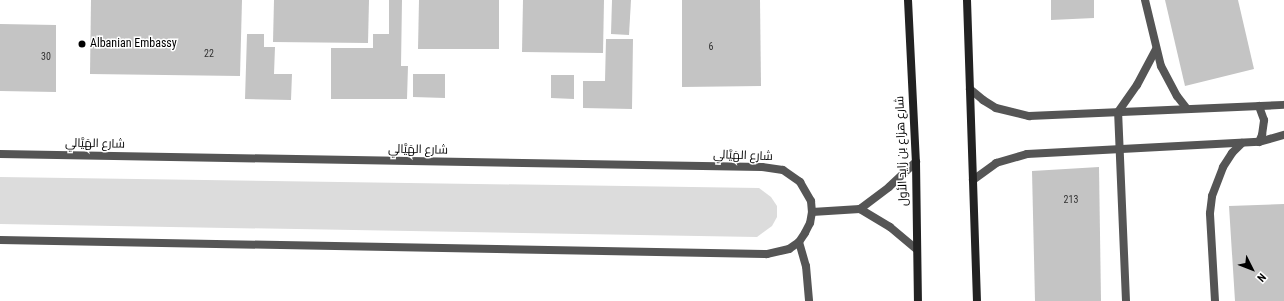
<!DOCTYPE html>
<html>
<head>
<meta charset="utf-8">
<style>
	body { margin:0 }
	#map { position:relative; width:1284px; height:301px; overflow:hidden; background:#fff; font-family:"Roboto Condensed",Cairo,sans-serif }
	div>[style] { position:absolute }
	[style*='--x'] { left:calc(var(--x)*1px); top:calc(var(--y)*1px); width:calc(var(--w)*1px); rotate:calc(var(--a)*1deg) }
	.green>* { inset:0; background:#dcdcdc }
	.building>* { inset:0; background:#c4c4c4 }
	.minor>* { height:8px; margin:-4px; padding:0 4px; transform-origin:4px; border-radius:4px; background:#555 }
	.secondary>* { height:8px; margin:-4px; padding:0 4px; transform-origin:4px; border-radius:4px; background:#222 }
	.dots>* { width:11px; height:11px; translate:-50% -50%; box-sizing:border-box; border:2px solid #fff; border-radius:50% }
	span { translate:-50% -50%; white-space:nowrap; text-align:center; line-height:1.15; -webkit-text-stroke:3px #fff; paint-order:stroke }
	.number-label { font-size:10px; color:#313131 }
	.number-label span { -webkit-text-stroke-width:0 }
	.poi-label { font-size:12px; color:#000 }
	.left { translate:0 -50%; text-align:left }
	.street-label { font-size:12px; color:#000 }
	.north { position:absolute; left:1232px; top:249px; width:40px; height:40px; -webkit-text-stroke:3px #fff; paint-order:stroke; rotate:132deg; font-size:11px; font-weight:700; line-height:16px; text-align:center; color:#000 }
	.north::after { content:''; display:block; margin:auto; width:14px; height:18px; background:#000; clip-path:polygon(50% 0,100% 100%,50% 72%,0 100%) }
</style>
</head>
<body>
<div id="map">
	<div class="green">
		<div style="clip-path:polygon(0 177px,759px 188px,771px 197px,777px 206px,777px 217px,772px 226px,757px 237px,0 224px)"></div>
	</div>
	<div class="building">
		<div style="clip-path:polygon(91px 0,242px 0,240px 76px,90px 74px)"></div>
		<div style="clip-path:polygon(274px 0,369px 0,368px 43px,273px 42px)"></div>
		<div style="clip-path:polygon(389px 0,402px 0,401px 66px,408px 66px,407px 99px,331px 99px,331px 48px,373px 48px,373px 34px,389px 34px)"></div>
		<div style="clip-path:polygon(419px 0,499px 0,499px 49px,418px 49px)"></div>
		<div style="clip-path:polygon(523px 0,604px 0,603px 53px,522px 52px)"></div>
		<div style="clip-path:polygon(612px 0,631px 0,629px 35px,611px 34px)"></div>
		<div style="clip-path:polygon(682px 0,760px 0,761px 86px,682px 87px)"></div>
		<div style="clip-path:polygon(1051px 0,1094px 0,1094px 18px,1051px 20px)"></div>
		<div style="clip-path:polygon(1165px 0,1238px 0,1254px 69px,1185px 86px)"></div>
		<div style="clip-path:polygon(0 24px,56px 25px,56px 92px,0 91px)"></div>
		<div style="clip-path:polygon(247px 34px,264px 34px,264px 47px,275px 47px,274px 74px,292px 74px,291px 100px,245px 99px)"></div>
		<div style="clip-path:polygon(606px 39px,633px 39px,632px 109px,583px 108px,583px 81px,605px 81px)"></div>
		<div style="clip-path:polygon(413px 74px,445px 74px,445px 98px,413px 97px)"></div>
		<div style="clip-path:polygon(551px 75px,574px 75px,574px 99px,551px 98px)"></div>
		<div style="clip-path:polygon(1099px 167px,1101px 301px,1035px 301px,1032px 171px)"></div>
		<div style="clip-path:polygon(1284px 204px,1284px 301px,1235px 301px,1229px 206px)"></div>
	</div>
	<div class="minor">
		<div style="--x:1145;--y:0;--w:68;--a:76.4"></div>
		<div style="--x:1161;--y:66;--w:34;--a:62"></div>
		<div style="--x:1177;--y:96;--w:16;--a:52"></div>
		<div style="--x:970;--y:89;--w:17;--a:40"></div>
		<div style="--x:983;--y:100;--w:15;--a:32"></div>
		<div style="--x:996;--y:108;--w:34;--a:14"></div>
		<div style="--x:1029;--y:116;--w:255;--a:-2.5"></div>
		<div style="--x:1259;--y:142;--w:8;--a:-67"></div>
		<div style="--x:1262;--y:135;--w:15;--a:-82"></div>
		<div style="--x:1264;--y:120;--w:15;--a:-110"></div>
		<div style="--x:0;--y:154;--w:762;--a:0.98"></div>
		<div style="--x:762;--y:167;--w:21;--a:8"></div>
		<div style="--x:783;--y:170;--w:21;--a:35"></div>
		<div style="--x:800;--y:182;--w:22;--a:60"></div>
		<div style="--x:811;--y:201;--w:11;--a:85"></div>
		<div style="--x:812;--y:212;--w:11;--a:100"></div>
		<div style="--x:810;--y:223;--w:11;--a:117"></div>
		<div style="--x:805;--y:233;--w:11;--a:124"></div>
		<div style="--x:799;--y:242;--w:12;--a:145"></div>
		<div style="--x:789;--y:249;--w:23;--a:167"></div>
		<div style="--x:767;--y:254;--w:767;--a:-178.95"></div>
		<div style="--x:973;--y:180;--w:29;--a:-36"></div>
		<div style="--x:996;--y:163;--w:32;--a:-16"></div>
		<div style="--x:1027;--y:154;--w:232;--a:-3"></div>
		<div style="--x:1259;--y:142;--w:26;--a:-16"></div>
		<div style="--x:860;--y:209;--w:35;--a:31"></div>
		<div style="--x:890;--y:227;--w:35;--a:40"></div>
		<div style="--x:812;--y:212;--w:48;--a:-3.6"></div>
		<div style="--x:860;--y:209;--w:36;--a:-37"></div>
		<div style="--x:889;--y:187;--w:37;--a:-43"></div>
		<div style="--x:799;--y:242;--w:25;--a:74"></div>
		<div style="--x:806;--y:266;--w:35;--a:85"></div>
		<div style="--x:1126;--y:301;--w:189;--a:-92.4"></div>
		<div style="--x:1118;--y:112;--w:33;--a:-55"></div>
		<div style="--x:1137;--y:85;--w:40;--a:-62"></div>
		<div style="--x:1215;--y:301;--w:88;--a:-93.3"></div>
		<div style="--x:1210;--y:213;--w:17;--a:-83"></div>
		<div style="--x:1212;--y:196;--w:31;--a:-69"></div>
		<div style="--x:1223;--y:167;--w:17;--a:-57"></div>
		<div style="--x:1232;--y:153;--w:14;--a:-45"></div>
	</div>
	<div class="secondary">
		<div style="--x:908;--y:0;--w:162;--a:87.2"></div>
		<div style="--x:916;--y:162;--w:139;--a:89.2"></div>
		<div style="--x:967;--y:0;--w:301;--a:88.1"></div>
	</div>
	<div class="dots">
		<div style="left:82px;top:44px;background:#000"></div>
	</div>
	<div class="number-label">
		<span style="left:711px;top:47px">6</span>
		<span style="left:209px;top:54px">22</span>
		<span style="left:46px;top:57px">30</span>
		<span style="left:1071px;top:200px">213</span>
	</div>
	<div class="poi-label">
		<span class="left" style="left:90px;top:44px">Albanian Embassy</span>
	</div>
	<div class="street-label">
		<span style="left:95px;top:144px;rotate:1deg">شارع الهَيَّالي</span>
		<span style="left:418px;top:150px;rotate:1deg">شارع الهَيَّالي</span>
		<span style="left:902px;top:151px;rotate:-92deg">شارع هزاع بن زايد الأول</span>
		<span style="left:743px;top:156px;rotate:2deg">شارع الهَيَّالي</span>
	</div>
	<div class="north">N</div>
</div>
</body>
</html>
